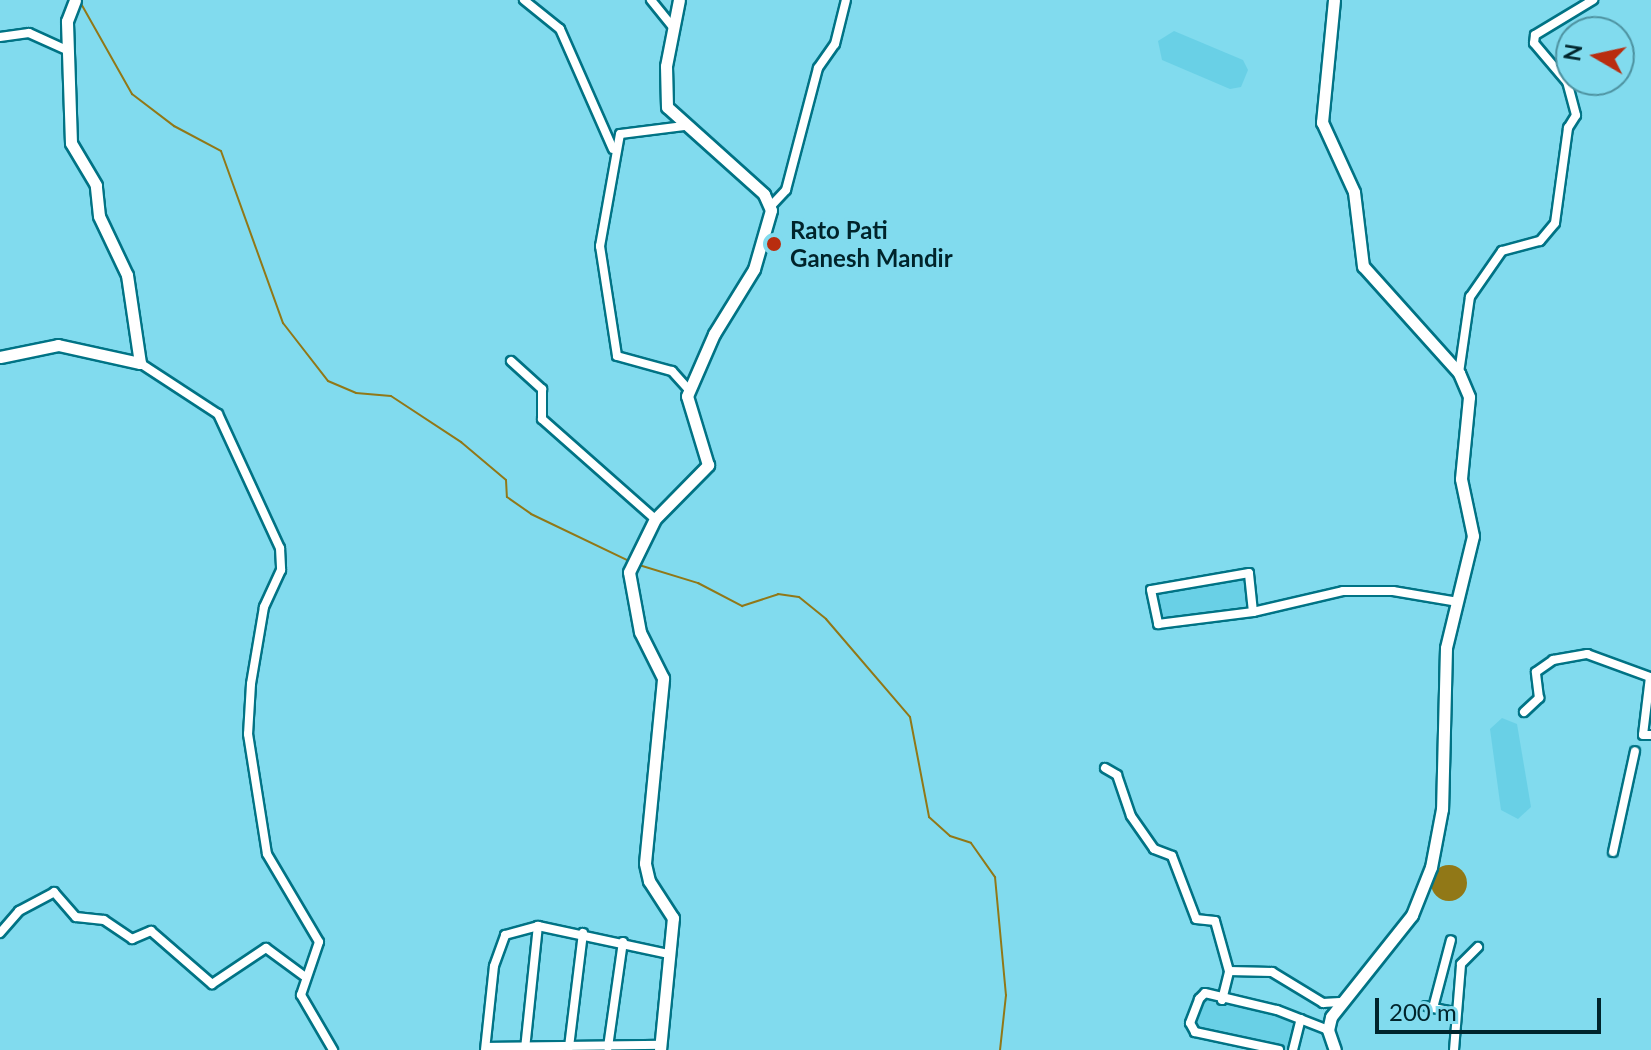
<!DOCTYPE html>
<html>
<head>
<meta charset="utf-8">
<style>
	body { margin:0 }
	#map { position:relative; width:1651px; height:1050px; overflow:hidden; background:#81dbee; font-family:Lato,sans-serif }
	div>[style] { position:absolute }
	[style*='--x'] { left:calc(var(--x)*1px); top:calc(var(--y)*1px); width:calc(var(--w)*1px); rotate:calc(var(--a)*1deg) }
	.built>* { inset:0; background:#69d0e6 }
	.water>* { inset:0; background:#917817 }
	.round { border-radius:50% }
	.stream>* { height:2px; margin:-1px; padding:0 1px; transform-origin:1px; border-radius:1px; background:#917817 }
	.roads { filter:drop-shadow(2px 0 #007385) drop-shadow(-2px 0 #007385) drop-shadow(0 2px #007385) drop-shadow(0 -2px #007385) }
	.street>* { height:8px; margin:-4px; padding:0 4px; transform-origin:4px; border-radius:4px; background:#fff }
	.secondary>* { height:11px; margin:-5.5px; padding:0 5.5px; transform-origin:5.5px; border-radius:5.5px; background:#fff }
	.dots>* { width:22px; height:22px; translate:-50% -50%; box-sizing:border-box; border:4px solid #81dbee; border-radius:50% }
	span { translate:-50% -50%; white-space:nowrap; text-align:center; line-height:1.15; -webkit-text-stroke:7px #81dbee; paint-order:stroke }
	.poi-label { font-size:24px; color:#00242b; font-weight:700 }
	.left { translate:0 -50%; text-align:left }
	.north { position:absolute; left:1555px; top:16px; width:80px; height:80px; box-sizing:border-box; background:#81dbee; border:2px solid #4d92a0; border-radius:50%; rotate:279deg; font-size:22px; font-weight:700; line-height:32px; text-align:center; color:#00242b }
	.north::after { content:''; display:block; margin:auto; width:28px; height:36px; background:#b92d0f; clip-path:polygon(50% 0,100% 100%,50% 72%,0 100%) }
	.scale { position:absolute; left:1375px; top:998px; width:226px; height:36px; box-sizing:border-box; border:4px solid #00242b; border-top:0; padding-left:10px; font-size:24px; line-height:28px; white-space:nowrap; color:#00242b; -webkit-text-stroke:6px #81dbee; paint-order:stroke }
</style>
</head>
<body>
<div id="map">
	<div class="built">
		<div style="clip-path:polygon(1174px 31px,1243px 60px,1248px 70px,1241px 87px,1230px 89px,1162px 60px,1158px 41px)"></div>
		<div style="clip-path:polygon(1245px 580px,1248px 606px,1159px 618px,1156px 591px)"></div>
		<div style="clip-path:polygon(1502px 718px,1517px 724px,1531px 807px,1518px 819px,1501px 810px,1490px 729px)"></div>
		<div style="clip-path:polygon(1203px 998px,1295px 1019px,1288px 1050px,1196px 1029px)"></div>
	</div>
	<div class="water">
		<div class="round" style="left:1431px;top:865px;width:36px;height:36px"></div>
	</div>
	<div class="stream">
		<div style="--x:79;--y:0;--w:108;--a:60.6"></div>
		<div style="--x:132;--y:94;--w:53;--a:37.3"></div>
		<div style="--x:174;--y:126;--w:53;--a:28"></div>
		<div style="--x:221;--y:151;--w:183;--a:70.2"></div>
		<div style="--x:283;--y:323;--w:73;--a:52.2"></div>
		<div style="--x:328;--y:381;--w:30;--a:23"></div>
		<div style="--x:356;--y:393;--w:35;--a:5"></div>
		<div style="--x:391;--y:396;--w:84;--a:33.3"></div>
		<div style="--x:461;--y:442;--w:59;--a:40.2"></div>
		<div style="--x:506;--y:480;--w:17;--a:87"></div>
		<div style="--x:507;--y:497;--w:29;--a:35"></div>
		<div style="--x:531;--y:514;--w:109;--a:25.6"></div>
		<div style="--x:639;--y:565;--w:62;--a:17"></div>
		<div style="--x:698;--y:583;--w:50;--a:27.6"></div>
		<div style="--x:742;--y:606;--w:38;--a:-18"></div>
		<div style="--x:778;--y:594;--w:21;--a:8"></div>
		<div style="--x:799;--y:597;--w:35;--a:39"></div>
		<div style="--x:826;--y:619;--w:129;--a:49.4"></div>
		<div style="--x:910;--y:717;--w:102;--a:79.2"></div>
		<div style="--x:929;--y:817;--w:28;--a:42"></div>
		<div style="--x:950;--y:836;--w:22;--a:18"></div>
		<div style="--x:971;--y:843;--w:42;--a:54.8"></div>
		<div style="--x:995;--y:877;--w:119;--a:84.7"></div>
		<div style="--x:1006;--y:995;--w:55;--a:96.2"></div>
	</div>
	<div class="roads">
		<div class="street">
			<div style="--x:524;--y:0;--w:46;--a:38.9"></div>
			<div style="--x:560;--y:29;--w:131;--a:66.2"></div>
			<div style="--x:651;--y:0;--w:36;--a:51"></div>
			<div style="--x:0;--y:37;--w:29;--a:-8"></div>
			<div style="--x:29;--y:33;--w:44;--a:24.2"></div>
			<div style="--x:684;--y:126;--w:64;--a:172.9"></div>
			<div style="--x:620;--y:134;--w:114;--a:100.1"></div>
			<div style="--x:600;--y:246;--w:111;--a:81.2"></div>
			<div style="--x:617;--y:356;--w:57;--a:15.3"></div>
			<div style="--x:672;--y:371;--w:25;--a:48"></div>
			<div style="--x:771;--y:206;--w:22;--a:-47"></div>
			<div style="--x:786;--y:190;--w:126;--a:-75.3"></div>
			<div style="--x:818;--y:68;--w:29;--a:-55"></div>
			<div style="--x:835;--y:44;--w:45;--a:-76"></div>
			<div style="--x:511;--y:361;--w:42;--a:42.1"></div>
			<div style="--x:542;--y:389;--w:30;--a:90"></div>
			<div style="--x:542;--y:419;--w:151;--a:41.5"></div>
			<div style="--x:140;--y:363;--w:93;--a:33.2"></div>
			<div style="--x:218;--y:414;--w:148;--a:65.2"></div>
			<div style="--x:280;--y:548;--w:22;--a:87"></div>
			<div style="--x:281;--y:570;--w:41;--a:114.7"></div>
			<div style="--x:264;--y:607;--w:78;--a:99.6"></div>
			<div style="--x:251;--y:684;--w:50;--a:93.4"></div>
			<div style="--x:248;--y:734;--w:121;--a:81"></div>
			<div style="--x:267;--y:854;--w:102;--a:59.4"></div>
			<div style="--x:319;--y:942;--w:56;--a:108.8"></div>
			<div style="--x:301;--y:995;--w:64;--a:59.8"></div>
			<div style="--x:1459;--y:373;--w:77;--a:-81.8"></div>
			<div style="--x:1470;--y:297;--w:56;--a:-55.2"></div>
			<div style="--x:1502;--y:251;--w:39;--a:-15"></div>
			<div style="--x:1540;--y:241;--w:23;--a:-50"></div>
			<div style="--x:1555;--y:223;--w:96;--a:-82.2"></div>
			<div style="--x:1568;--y:128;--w:15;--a:-58"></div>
			<div style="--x:1576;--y:115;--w:34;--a:-105"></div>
			<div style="--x:1567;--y:82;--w:51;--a:-130.2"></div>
			<div style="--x:1534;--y:43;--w:8;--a:-83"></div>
			<div style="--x:1535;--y:35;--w:68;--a:-31.1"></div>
			<div style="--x:1253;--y:612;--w:39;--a:-96"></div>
			<div style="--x:1249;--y:573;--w:99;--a:170.2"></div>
			<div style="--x:1151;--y:590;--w:35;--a:78"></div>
			<div style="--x:1158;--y:624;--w:96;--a:-7.2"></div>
			<div style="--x:1253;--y:612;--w:92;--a:-13.1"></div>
			<div style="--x:1343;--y:591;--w:50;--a:0"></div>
			<div style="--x:1393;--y:591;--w:66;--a:9.6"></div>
			<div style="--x:1524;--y:712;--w:21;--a:-43"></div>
			<div style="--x:1539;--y:698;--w:26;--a:-97"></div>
			<div style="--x:1536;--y:672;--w:21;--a:-35"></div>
			<div style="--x:1553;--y:660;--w:35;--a:-10"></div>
			<div style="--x:1587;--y:654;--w:67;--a:20.1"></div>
			<div style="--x:1650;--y:677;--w:58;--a:96.9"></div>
			<div style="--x:1643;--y:735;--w:8;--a:0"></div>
			<div style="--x:1105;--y:768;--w:14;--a:30"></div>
			<div style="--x:1117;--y:775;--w:43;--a:71.1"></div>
			<div style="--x:1131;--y:816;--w:40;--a:55.1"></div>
			<div style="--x:1154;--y:849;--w:19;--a:21"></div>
			<div style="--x:1172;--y:856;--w:67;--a:69.1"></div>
			<div style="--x:1196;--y:919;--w:19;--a:6"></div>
			<div style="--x:1215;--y:921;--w:52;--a:74.4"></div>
			<div style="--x:1229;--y:971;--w:43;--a:1.3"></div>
			<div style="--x:1272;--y:972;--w:60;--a:31.3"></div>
			<div style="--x:1323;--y:1003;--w:17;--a:-3"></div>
			<div style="--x:1613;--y:852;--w:103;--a:-77.7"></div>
			<div style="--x:0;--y:933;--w:29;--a:-49"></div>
			<div style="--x:19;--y:911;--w:40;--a:-28"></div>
			<div style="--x:54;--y:892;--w:33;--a:49"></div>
			<div style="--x:76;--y:917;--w:28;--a:6"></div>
			<div style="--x:104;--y:920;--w:34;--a:34"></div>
			<div style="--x:132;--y:939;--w:21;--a:-23"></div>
			<div style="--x:151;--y:931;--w:81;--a:41"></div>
			<div style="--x:212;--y:984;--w:65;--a:-33.7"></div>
			<div style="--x:266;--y:948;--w:47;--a:36.4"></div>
			<div style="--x:1222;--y:1000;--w:30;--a:-76"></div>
			<div style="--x:1426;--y:1006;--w:7;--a:16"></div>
			<div style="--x:1433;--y:1008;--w:70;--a:-75.2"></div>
			<div style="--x:1433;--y:1008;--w:22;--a:10"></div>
			<div style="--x:486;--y:1047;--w:174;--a:-0.7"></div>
			<div style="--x:569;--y:1047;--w:115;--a:-83"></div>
			<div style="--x:608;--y:1047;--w:106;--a:-81.9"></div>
			<div style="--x:525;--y:1049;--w:124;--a:-84"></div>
			<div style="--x:485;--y:1050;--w:84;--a:-83.9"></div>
			<div style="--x:494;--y:966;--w:33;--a:-70"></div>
			<div style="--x:505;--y:935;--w:34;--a:-15"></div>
			<div style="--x:538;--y:926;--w:134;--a:12.1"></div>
			<div style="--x:1279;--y:1050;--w:86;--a:-167.9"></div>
			<div style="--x:1195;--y:1032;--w:10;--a:-119"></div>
			<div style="--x:1190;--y:1023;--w:26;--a:-69"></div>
			<div style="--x:1199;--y:999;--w:8;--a:-45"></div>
			<div style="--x:1205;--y:993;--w:74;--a:13.3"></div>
			<div style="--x:1277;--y:1010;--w:55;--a:21.4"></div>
			<div style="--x:1293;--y:1050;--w:32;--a:-76"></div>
			<div style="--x:1454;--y:1050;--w:86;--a:-85.3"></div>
			<div style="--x:1461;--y:964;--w:24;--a:-45"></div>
		</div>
		<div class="secondary">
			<div style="--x:1334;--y:0;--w:123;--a:95.6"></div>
			<div style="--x:1322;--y:122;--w:77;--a:65.4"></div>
			<div style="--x:1354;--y:192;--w:75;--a:83.1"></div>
			<div style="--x:1363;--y:266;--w:144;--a:48.1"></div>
			<div style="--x:1459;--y:373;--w:26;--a:67"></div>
			<div style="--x:1469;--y:397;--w:82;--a:95.6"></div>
			<div style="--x:1461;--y:479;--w:58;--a:78.1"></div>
			<div style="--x:1473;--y:536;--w:115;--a:103.6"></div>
			<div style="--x:1446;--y:648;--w:161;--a:91.4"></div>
			<div style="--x:1442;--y:809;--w:59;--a:100.7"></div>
			<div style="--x:1431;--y:867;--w:52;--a:111.6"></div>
			<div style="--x:1412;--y:915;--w:130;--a:128.5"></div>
			<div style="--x:1331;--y:1017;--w:13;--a:103"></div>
			<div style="--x:1328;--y:1030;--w:21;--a:71"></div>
			<div style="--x:0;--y:357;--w:59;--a:-11.7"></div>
			<div style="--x:58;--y:345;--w:84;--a:12.4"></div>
			<div style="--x:140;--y:363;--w:89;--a:-98.4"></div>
			<div style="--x:127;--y:275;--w:65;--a:-115.4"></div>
			<div style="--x:99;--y:216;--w:31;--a:-96"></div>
			<div style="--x:96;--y:185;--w:49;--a:-120.8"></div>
			<div style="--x:71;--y:143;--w:122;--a:-91.9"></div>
			<div style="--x:67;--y:21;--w:22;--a:-69"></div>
			<div style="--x:660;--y:1050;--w:133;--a:-84.4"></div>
			<div style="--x:673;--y:918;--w:44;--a:-123"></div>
			<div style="--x:649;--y:881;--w:18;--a:-103"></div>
			<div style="--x:645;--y:863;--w:186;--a:-84.4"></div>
			<div style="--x:663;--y:678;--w:51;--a:-116.6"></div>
			<div style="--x:640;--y:632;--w:61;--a:-100.4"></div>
			<div style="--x:629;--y:572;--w:59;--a:-63.9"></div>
			<div style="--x:655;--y:519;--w:76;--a:-45.5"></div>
			<div style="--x:708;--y:465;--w:72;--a:-106.9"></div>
			<div style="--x:687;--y:396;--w:68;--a:-66.5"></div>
			<div style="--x:714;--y:334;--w:76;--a:-58.4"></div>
			<div style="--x:754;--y:269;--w:61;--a:-73.9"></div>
			<div style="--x:771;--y:210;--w:17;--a:-114"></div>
			<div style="--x:764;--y:194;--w:130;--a:-138.1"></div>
			<div style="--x:667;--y:107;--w:41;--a:-91.4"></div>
			<div style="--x:666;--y:66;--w:67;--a:-78.9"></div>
		</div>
	</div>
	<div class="dots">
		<div style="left:774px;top:244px;background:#b92d0f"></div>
	</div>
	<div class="poi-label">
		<span class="left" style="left:790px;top:244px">Rato Pati<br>Ganesh Mandir</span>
	</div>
	<div class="north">N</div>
	<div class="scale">200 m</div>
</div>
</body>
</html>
